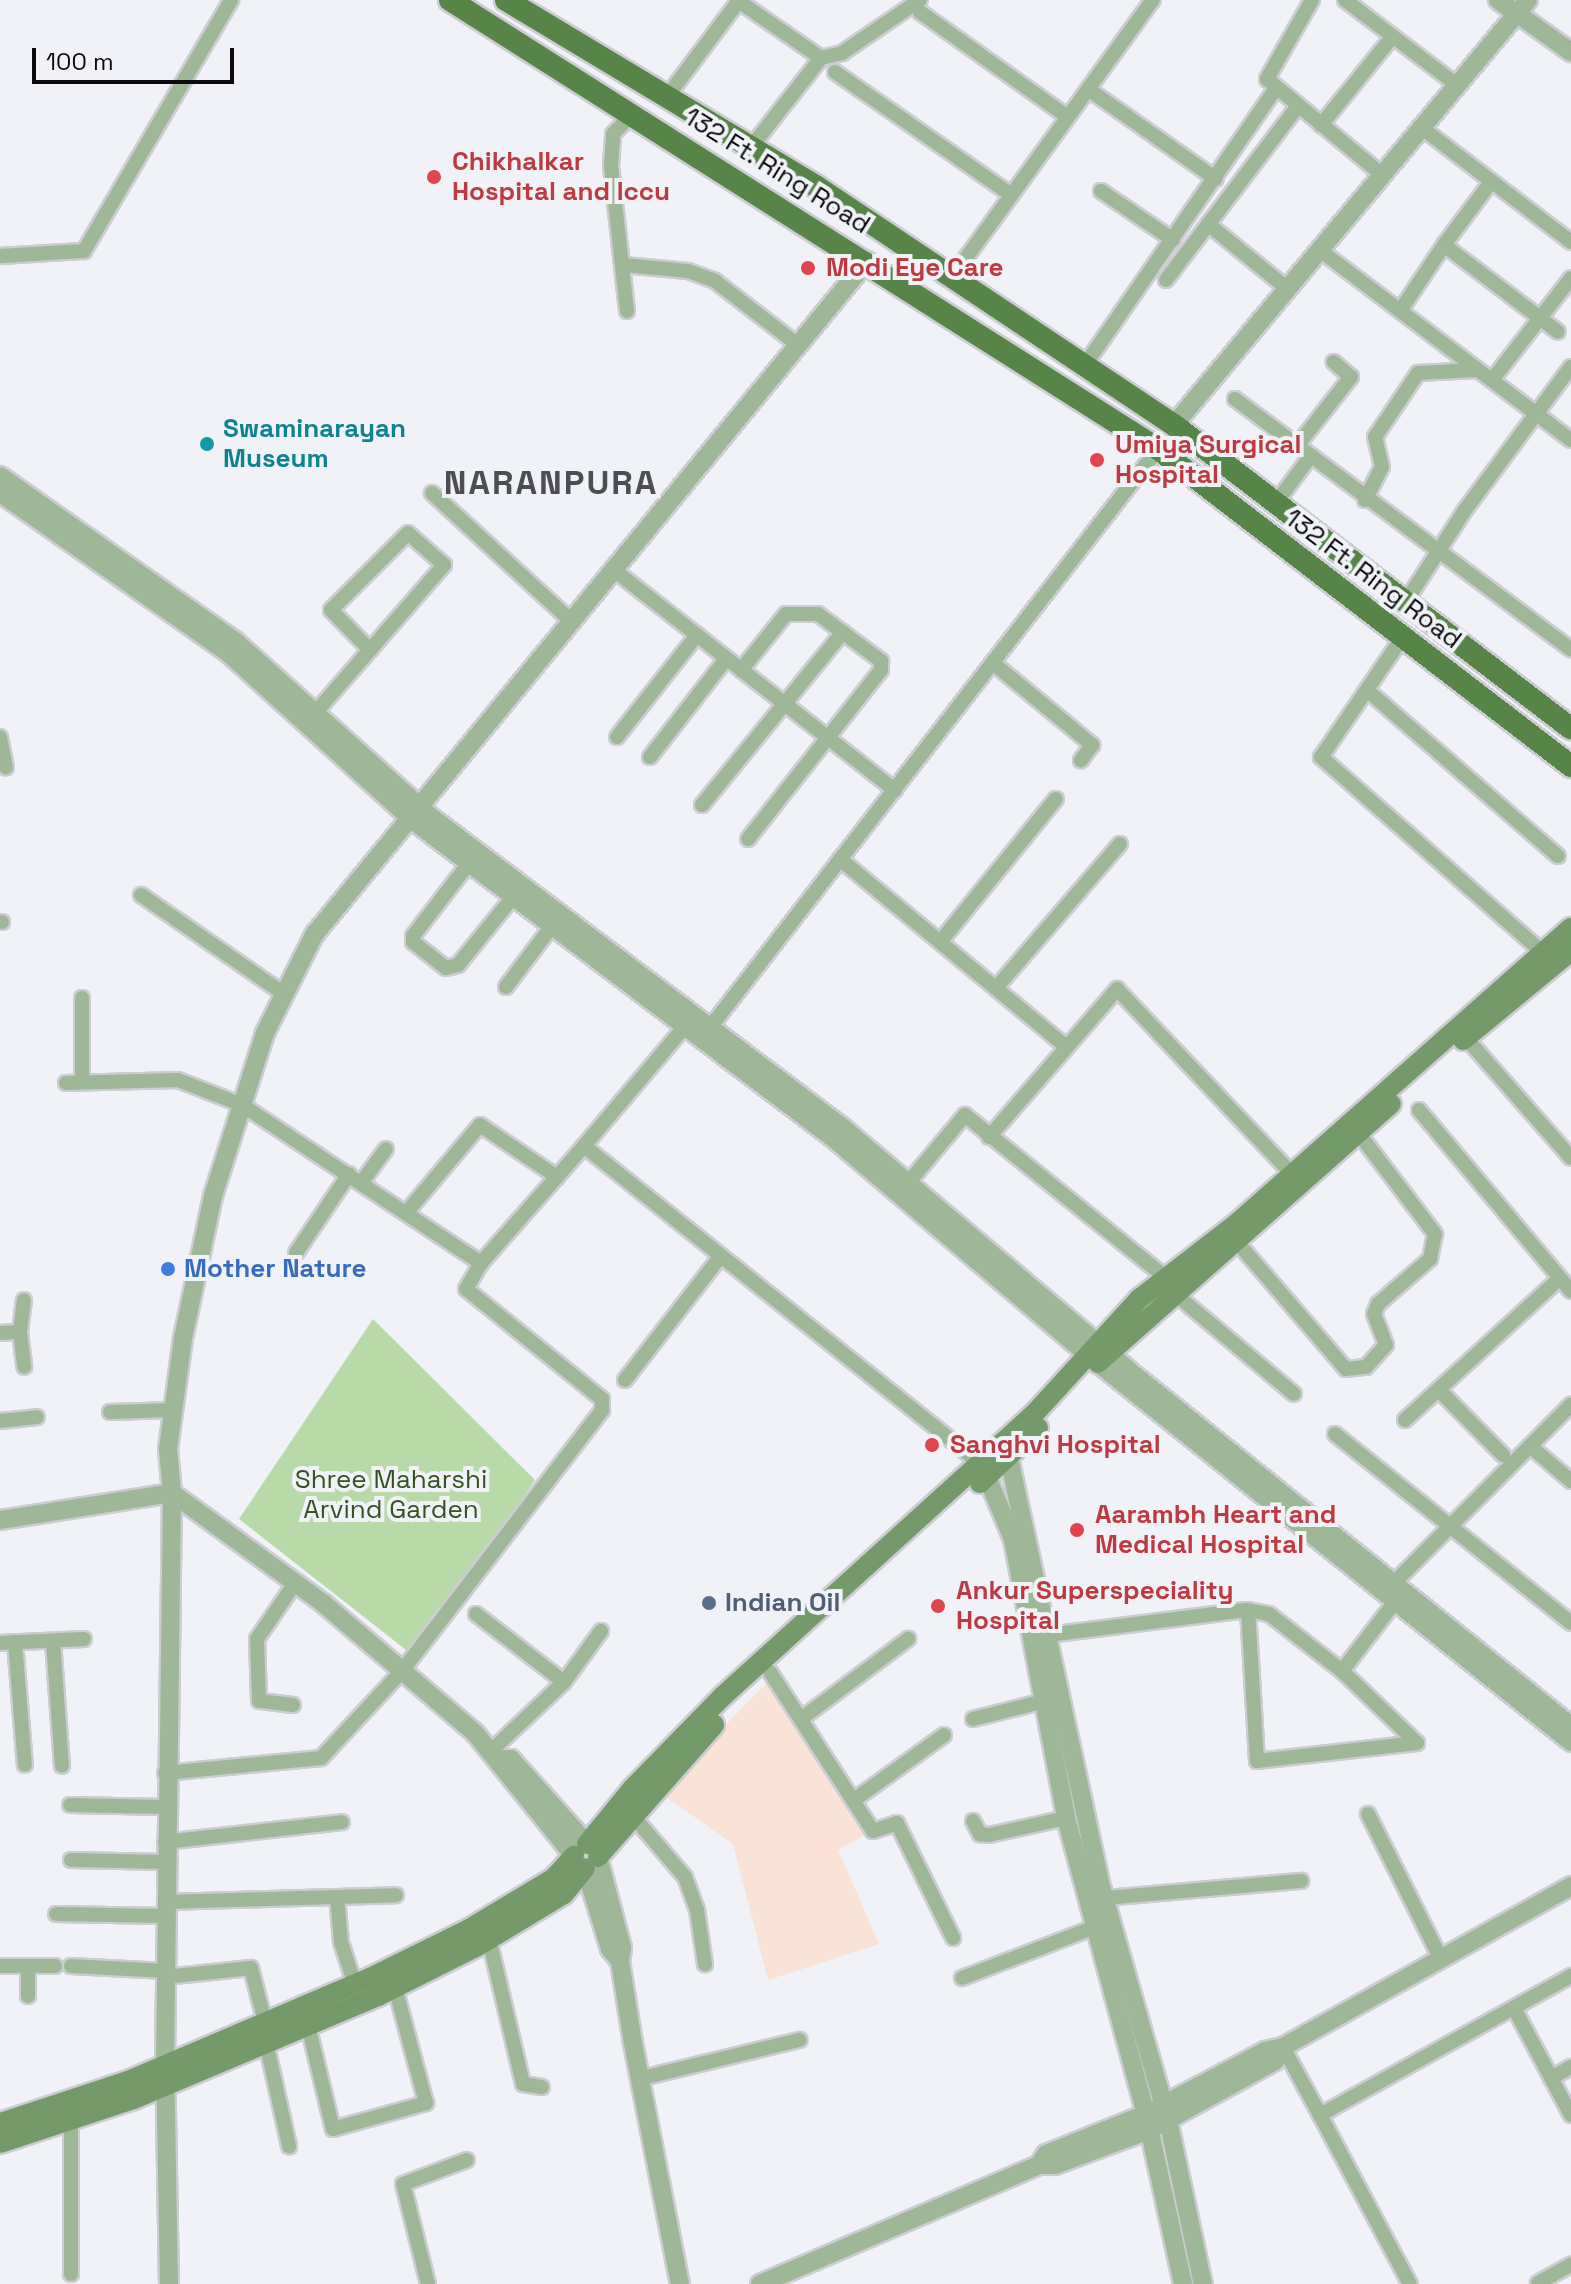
<!DOCTYPE html>
<html>
<head>
<meta charset="utf-8">
<style>
	body { margin:0 }
	#map { position:relative; width:1571px; height:2284px; overflow:hidden; background:#f0f2f7; font-family:"Space Grotesk",sans-serif }
	div>[style] { position:absolute }
	[style*='--x'] { left:calc(var(--x)*1px); top:calc(var(--y)*1px); width:calc(var(--w)*1px); rotate:calc(var(--a)*1deg) }
	.industrial>* { inset:0; background:#fae2d7 }
	.green>* { inset:0; background:#b8d9a8 }
	.roads { filter:drop-shadow(2px 0 #cbcdd2) drop-shadow(-2px 0 #cbcdd2) drop-shadow(0 2px #cbcdd2) drop-shadow(0 -2px #cbcdd2) }
	.minor>* { height:14px; margin:-7px; padding:0 7px; transform-origin:7px; border-radius:7px; background:#9eb796 }
	.tertiary>* { height:18px; margin:-9px; padding:0 9px; transform-origin:9px; border-radius:9px; background:#9eb796 }
	.secondary>* { height:20px; margin:-10px; padding:0 10px; transform-origin:10px; border-radius:10px; background:#759a69 }
	.primary>* { height:22px; margin:-11px; padding:0 11px; transform-origin:11px; border-radius:11px; background:#578548 }
	.dots>* { width:22px; height:22px; translate:-50% -50%; box-sizing:border-box; border:4px solid #f0f2f7; border-radius:50% }
	span { translate:-50% -50%; white-space:nowrap; text-align:center; line-height:1.15; -webkit-text-stroke:8px #f0f2f7; paint-order:stroke }
	.health-label { font-size:26px; color:#be3a42; font-weight:700 }
	.left { translate:0 -50%; text-align:left }
	.street-label { font-size:26px; color:#0b0b0d }
	.culture-label { font-size:26px; color:#0d838f; font-weight:700 }
	.shop-label { font-size:26px; color:#366cbe; font-weight:700 }
	.park-label { font-size:26px; color:#32531d }
	.service-label { font-size:26px; color:#4e5e75; font-weight:700 }
	.district-label { font-size:34px; color:#4d4e53; font-weight:700; letter-spacing:2px }
	.scale { position:absolute; left:32px; top:48px; width:202px; height:36px; box-sizing:border-box; border:4px solid #0b0b0d; border-top:0; padding-left:10px; font-size:24px; line-height:28px; white-space:nowrap; color:#0b0b0d; -webkit-text-stroke:6px #f0f2f7; paint-order:stroke }
</style>
</head>
<body>
<div id="map">
	<div class="industrial">
		<div style="clip-path:polygon(768px 1682px,865px 1835px,838px 1850px,879px 1944px,768px 1980px,733px 1844px,659px 1792px)"></div>
	</div>
	<div class="green">
		<div style="clip-path:polygon(373px 1319px,535px 1480px,415px 1657px,239px 1519px)"></div>
	</div>
	<div class="roads">
		<div class="minor">
			<div style="--x:737;--y:0;--w:102;--a:34.6"></div>
			<div style="--x:821;--y:58;--w:22;--a:-13"></div>
			<div style="--x:842;--y:53;--w:94;--a:-34.2"></div>
			<div style="--x:1312;--y:0;--w:91;--a:119.7"></div>
			<div style="--x:1267;--y:79;--w:139;--a:39.8"></div>
			<div style="--x:1345;--y:0;--w:141;--a:37.2"></div>
			<div style="--x:920;--y:12;--w:181;--a:35.4"></div>
			<div style="--x:835;--y:72;--w:215;--a:34.9"></div>
			<div style="--x:1088;--y:89;--w:156;--a:35.1"></div>
			<div style="--x:666;--y:98;--w:119;--a:-53.2"></div>
			<div style="--x:1321;--y:125;--w:114;--a:-51"></div>
			<div style="--x:1422;--y:128;--w:188;--a:37.4"></div>
			<div style="--x:752;--y:146;--w:112;--a:-51.9"></div>
			<div style="--x:1101;--y:191;--w:87;--a:34.2"></div>
			<div style="--x:1208;--y:224;--w:104;--a:39.2"></div>
			<div style="--x:1444;--y:245;--w:79;--a:-53.3"></div>
			<div style="--x:1321;--y:251;--w:313;--a:37.1"></div>
			<div style="--x:0;--y:256;--w:84;--a:-3.4"></div>
			<div style="--x:84;--y:251;--w:291;--a:-59.6"></div>
			<div style="--x:624;--y:265;--w:64;--a:5.4"></div>
			<div style="--x:688;--y:271;--w:29;--a:20"></div>
			<div style="--x:715;--y:281;--w:106;--a:37.7"></div>
			<div style="--x:950;--y:280;--w:346;--a:-54.1"></div>
			<div style="--x:1166;--y:280;--w:218;--a:-52.8"></div>
			<div style="--x:627;--y:311;--w:146;--a:-96.3"></div>
			<div style="--x:611;--y:166;--w:32;--a:-86"></div>
			<div style="--x:613;--y:134;--w:29;--a:-46"></div>
			<div style="--x:1400;--y:311;--w:79;--a:-56.3"></div>
			<div style="--x:1444;--y:245;--w:143;--a:37.3"></div>
			<div style="--x:1083;--y:368;--w:340;--a:-55.4"></div>
			<div style="--x:1492;--y:380;--w:129;--a:-52.2"></div>
			<div style="--x:1235;--y:399;--w:419;--a:36.7"></div>
			<div style="--x:1297;--y:446;--w:88;--a:-52"></div>
			<div style="--x:1351;--y:377;--w:23;--a:-139"></div>
			<div style="--x:432;--y:493;--w:188;--a:42.6"></div>
			<div style="--x:1365;--y:500;--w:37;--a:-63"></div>
			<div style="--x:1382;--y:467;--w:31;--a:-103"></div>
			<div style="--x:1375;--y:437;--w:77;--a:-56.1"></div>
			<div style="--x:1418;--y:373;--w:59;--a:-2.9"></div>
			<div style="--x:1276;--y:503;--w:57;--a:-53.5"></div>
			<div style="--x:614;--y:570;--w:357;--a:38.1"></div>
			<div style="--x:1405;--y:603;--w:111;--a:-57.2"></div>
			<div style="--x:1465;--y:510;--w:178;--a:-53.5"></div>
			<div style="--x:1402;--y:638;--w:144;--a:124.2"></div>
			<div style="--x:1321;--y:757;--w:296;--a:41.4"></div>
			<div style="--x:993;--y:663;--w:129;--a:39.6"></div>
			<div style="--x:1092;--y:745;--w:19;--a:126"></div>
			<div style="--x:741;--y:670;--w:72;--a:-51.2"></div>
			<div style="--x:786;--y:614;--w:32;--a:0"></div>
			<div style="--x:818;--y:614;--w:79;--a:36.7"></div>
			<div style="--x:881;--y:661;--w:9;--a:90"></div>
			<div style="--x:881;--y:670;--w:215;--a:128.2"></div>
			<div style="--x:1367;--y:690;--w:253;--a:41"></div>
			<div style="--x:315;--y:713;--w:84;--a:-48.9"></div>
			<div style="--x:370;--y:650;--w:113;--a:-49"></div>
			<div style="--x:444;--y:565;--w:48;--a:-138.4"></div>
			<div style="--x:408;--y:533;--w:109;--a:135"></div>
			<div style="--x:331;--y:610;--w:56;--a:45.7"></div>
			<div style="--x:0;--y:737;--w:31;--a:79"></div>
			<div style="--x:617;--y:737;--w:130;--a:-51.9"></div>
			<div style="--x:650;--y:757;--w:124;--a:-52.2"></div>
			<div style="--x:702;--y:805;--w:223;--a:-50.8"></div>
			<div style="--x:840;--y:859;--w:291;--a:39.7"></div>
			<div style="--x:469;--y:863;--w:92;--a:127.5"></div>
			<div style="--x:413;--y:936;--w:6;--a:90"></div>
			<div style="--x:413;--y:942;--w:42;--a:38.2"></div>
			<div style="--x:446;--y:968;--w:12;--a:-14"></div>
			<div style="--x:458;--y:965;--w:87;--a:-51"></div>
			<div style="--x:141;--y:895;--w:174;--a:34.7"></div>
			<div style="--x:0;--y:922;--w:2;--a:0"></div>
			<div style="--x:940;--y:942;--w:184;--a:-51"></div>
			<div style="--x:506;--y:987;--w:76;--a:-53"></div>
			<div style="--x:996;--y:988;--w:190;--a:-49.3"></div>
			<div style="--x:692;--y:1018;--w:167;--a:130.2"></div>
			<div style="--x:584;--y:1146;--w:509;--a:38.69"></div>
			<div style="--x:705;--y:1034;--w:740;--a:-52.25"></div>
			<div style="--x:1466;--y:1038;--w:159;--a:48.8"></div>
			<div style="--x:82;--y:1082;--w:84;--a:-90"></div>
			<div style="--x:66;--y:1083;--w:112;--a:-1.5"></div>
			<div style="--x:178;--y:1080;--w:69;--a:21.3"></div>
			<div style="--x:242;--y:1105;--w:287;--a:33.5"></div>
			<div style="--x:481;--y:1263;--w:156;--a:-48.6"></div>
			<div style="--x:1419;--y:1110;--w:236;--a:50"></div>
			<div style="--x:989;--y:1137;--w:196;--a:-49.1"></div>
			<div style="--x:1117;--y:989;--w:255;--a:46.6"></div>
			<div style="--x:361;--y:1183;--w:42;--a:-53.7"></div>
			<div style="--x:908;--y:1183;--w:89;--a:-50"></div>
			<div style="--x:965;--y:1115;--w:259;--a:39"></div>
			<div style="--x:406;--y:1213;--w:115;--a:-49.9"></div>
			<div style="--x:480;--y:1125;--w:93;--a:34"></div>
			<div style="--x:1237;--y:1242;--w:167;--a:49.4"></div>
			<div style="--x:1346;--y:1369;--w:20;--a:-6"></div>
			<div style="--x:1366;--y:1367;--w:30;--a:-48"></div>
			<div style="--x:1386;--y:1345;--w:33;--a:-111"></div>
			<div style="--x:1374;--y:1314;--w:11;--a:-68"></div>
			<div style="--x:1378;--y:1304;--w:69;--a:-40.9"></div>
			<div style="--x:1430;--y:1259;--w:25;--a:-79"></div>
			<div style="--x:1435;--y:1234;--w:126;--a:-127.2"></div>
			<div style="--x:296;--y:1253;--w:95;--a:-56.1"></div>
			<div style="--x:1173;--y:1292;--w:158;--a:40.1"></div>
			<div style="--x:20;--y:1332;--w:35;--a:83"></div>
			<div style="--x:0;--y:1333;--w:20;--a:-3"></div>
			<div style="--x:20;--y:1332;--w:32;--a:-83"></div>
			<div style="--x:625;--y:1380;--w:157;--a:-52.3"></div>
			<div style="--x:1440;--y:1391;--w:90;--a:45.5"></div>
			<div style="--x:110;--y:1412;--w:63;--a:-1.8"></div>
			<div style="--x:1405;--y:1420;--w:209;--a:-42.5"></div>
			<div style="--x:0;--y:1421;--w:37;--a:-6"></div>
			<div style="--x:1335;--y:1434;--w:302;--a:38.7"></div>
			<div style="--x:1530;--y:1446;--w:54;--a:40.5"></div>
			<div style="--x:1388;--y:1589;--w:260;--a:-45.2"></div>
			<div style="--x:476;--y:1614;--w:111;--a:37.7"></div>
			<div style="--x:1048;--y:1635;--w:200;--a:-7.2"></div>
			<div style="--x:1246;--y:1610;--w:2;--a:0"></div>
			<div style="--x:1248;--y:1610;--w:21;--a:11"></div>
			<div style="--x:1269;--y:1614;--w:93;--a:38"></div>
			<div style="--x:1342;--y:1671;--w:104;--a:43.8"></div>
			<div style="--x:1417;--y:1743;--w:161;--a:173.6"></div>
			<div style="--x:1257;--y:1761;--w:151;--a:-93.4"></div>
			<div style="--x:53;--y:1641;--w:125;--a:85.9"></div>
			<div style="--x:15;--y:1642;--w:123;--a:85.4"></div>
			<div style="--x:0;--y:1643;--w:84;--a:-2.7"></div>
			<div style="--x:1342;--y:1671;--w:86;--a:-52.6"></div>
			<div style="--x:770;--y:1672;--w:189;--a:57.1"></div>
			<div style="--x:873;--y:1831;--w:25;--a:-18"></div>
			<div style="--x:897;--y:1823;--w:128;--a:64"></div>
			<div style="--x:293;--y:1705;--w:34;--a:-173"></div>
			<div style="--x:259;--y:1701;--w:62;--a:-91.8"></div>
			<div style="--x:257;--y:1639;--w:68;--a:-55.8"></div>
			<div style="--x:801;--y:1719;--w:134;--a:-36.8"></div>
			<div style="--x:973;--y:1719;--w:73;--a:-14.2"></div>
			<div style="--x:491;--y:1751;--w:100;--a:-43.4"></div>
			<div style="--x:564;--y:1682;--w:63;--a:-54"></div>
			<div style="--x:165;--y:1773;--w:157;--a:-5.5"></div>
			<div style="--x:321;--y:1758;--w:119;--a:-47"></div>
			<div style="--x:402;--y:1671;--w:329;--a:-52.5"></div>
			<div style="--x:602;--y:1410;--w:11;--a:-90"></div>
			<div style="--x:602;--y:1399;--w:175;--a:-141"></div>
			<div style="--x:466;--y:1289;--w:30;--a:-60"></div>
			<div style="--x:854;--y:1800;--w:111;--a:-35.8"></div>
			<div style="--x:70;--y:1805;--w:95;--a:1.2"></div>
			<div style="--x:1368;--y:1814;--w:162;--a:63.3"></div>
			<div style="--x:632;--y:1815;--w:82;--a:49.5"></div>
			<div style="--x:685;--y:1877;--w:35;--a:70"></div>
			<div style="--x:697;--y:1910;--w:55;--a:81.6"></div>
			<div style="--x:973;--y:1821;--w:15;--a:62"></div>
			<div style="--x:980;--y:1834;--w:9;--a:6"></div>
			<div style="--x:989;--y:1835;--w:79;--a:-12.4"></div>
			<div style="--x:165;--y:1842;--w:178;--a:-6.4"></div>
			<div style="--x:71;--y:1860;--w:94;--a:1.2"></div>
			<div style="--x:337;--y:1897;--w:45;--a:84.9"></div>
			<div style="--x:341;--y:1942;--w:45;--a:72"></div>
			<div style="--x:1105;--y:1898;--w:197;--a:-5"></div>
			<div style="--x:165;--y:1902;--w:231;--a:-1.7"></div>
			<div style="--x:56;--y:1914;--w:109;--a:1.1"></div>
			<div style="--x:489;--y:1939;--w:149;--a:76.8"></div>
			<div style="--x:523;--y:2084;--w:19;--a:9"></div>
			<div style="--x:0;--y:1966;--w:55;--a:0"></div>
			<div style="--x:71;--y:1966;--w:94;--a:3"></div>
			<div style="--x:165;--y:1977;--w:86;--a:-6"></div>
			<div style="--x:251;--y:1968;--w:56;--a:75.5"></div>
			<div style="--x:962;--y:1978;--w:139;--a:-21"></div>
			<div style="--x:28;--y:1996;--w:30;--a:-90"></div>
			<div style="--x:1514;--y:2008;--w:121;--a:62"></div>
			<div style="--x:308;--y:2025;--w:107;--a:76.5"></div>
			<div style="--x:333;--y:2129;--w:97;--a:-15.6"></div>
			<div style="--x:426;--y:2103;--w:120;--a:-105"></div>
			<div style="--x:266;--y:2042;--w:107;--a:77.5"></div>
			<div style="--x:1283;--y:2047;--w:77;--a:61.4"></div>
			<div style="--x:1320;--y:2115;--w:287;--a:-29"></div>
			<div style="--x:642;--y:2078;--w:162;--a:-13.6"></div>
			<div style="--x:1551;--y:2078;--w:23;--a:-29"></div>
			<div style="--x:1320;--y:2115;--w:191;--a:62"></div>
			<div style="--x:71;--y:2120;--w:154;--a:90"></div>
			<div style="--x:1538;--y:2283;--w:38;--a:-29"></div>
			<div style="--x:428;--y:2284;--w:103;--a:-104"></div>
			<div style="--x:403;--y:2184;--w:68;--a:-20.6"></div>
		</div>
		<div class="tertiary">
			<div style="--x:1498;--y:0;--w:90;--a:35.5"></div>
			<div style="--x:1174;--y:425;--w:553;--a:-50.21"></div>
			<div style="--x:0;--y:476;--w:287;--a:35.1"></div>
			<div style="--x:235;--y:641;--w:263;--a:41.9"></div>
			<div style="--x:431;--y:817;--w:515;--a:37.03"></div>
			<div style="--x:842;--y:1127;--w:374;--a:40.3"></div>
			<div style="--x:1127;--y:1369;--w:570;--a:38.8"></div>
			<div style="--x:0;--y:493;--w:277;--a:35"></div>
			<div style="--x:227;--y:652;--w:248;--a:42.2"></div>
			<div style="--x:411;--y:819;--w:529;--a:37.09"></div>
			<div style="--x:833;--y:1138;--w:335;--a:40.4"></div>
			<div style="--x:1088;--y:1355;--w:619;--a:38.7"></div>
			<div style="--x:1006;--y:1444;--w:449;--a:77.9"></div>
			<div style="--x:1100;--y:1883;--w:247;--a:74"></div>
			<div style="--x:1168;--y:2120;--w:168;--a:78"></div>
			<div style="--x:982;--y:1465;--w:80;--a:67.3"></div>
			<div style="--x:1013;--y:1539;--w:284;--a:79.2"></div>
			<div style="--x:1066;--y:1818;--w:307;--a:74.9"></div>
			<div style="--x:1146;--y:2114;--w:174;--a:77.7"></div>
			<div style="--x:0;--y:1520;--w:174;--a:-8.9"></div>
			<div style="--x:172;--y:1493;--w:188;--a:36.1"></div>
			<div style="--x:324;--y:1604;--w:199;--a:40.5"></div>
			<div style="--x:475;--y:1733;--w:158;--a:51.2"></div>
			<div style="--x:499;--y:1759;--w:12;--a:0"></div>
			<div style="--x:511;--y:1759;--w:114;--a:48.2"></div>
			<div style="--x:598;--y:1857;--w:94;--a:75.2"></div>
			<div style="--x:622;--y:1948;--w:13;--a:99"></div>
			<div style="--x:620;--y:1961;--w:83;--a:81"></div>
			<div style="--x:633;--y:2043;--w:246;--a:79"></div>
			<div style="--x:585;--y:1868;--w:85;--a:72.8"></div>
			<div style="--x:610;--y:1949;--w:16;--a:50"></div>
			<div style="--x:1039;--y:2165;--w:13;--a:-58"></div>
			<div style="--x:1046;--y:2154;--w:108;--a:-21.8"></div>
			<div style="--x:1146;--y:2114;--w:135;--a:-27.9"></div>
			<div style="--x:1265;--y:2051;--w:18;--a:-13"></div>
			<div style="--x:1283;--y:2047;--w:330;--a:-29.2"></div>
			<div style="--x:169;--y:2284;--w:219;--a:-91"></div>
			<div style="--x:165;--y:2065;--w:572;--a:-89.3"></div>
			<div style="--x:172;--y:1493;--w:44;--a:-95.2"></div>
			<div style="--x:168;--y:1449;--w:112;--a:-82.3"></div>
			<div style="--x:183;--y:1338;--w:145;--a:-78.1"></div>
			<div style="--x:213;--y:1196;--w:171;--a:-72.3"></div>
			<div style="--x:265;--y:1033;--w:110;--a:-63.4"></div>
			<div style="--x:314;--y:935;--w:872;--a:-50.63"></div>
			<div style="--x:760;--y:2284;--w:303;--a:-23.1"></div>
			<div style="--x:1039;--y:2165;--w:16;--a:0"></div>
			<div style="--x:1055;--y:2165;--w:100;--a:-20.4"></div>
			<div style="--x:1149;--y:2130;--w:144;--a:-28.7"></div>
			<div style="--x:1275;--y:2061;--w:16;--a:-60"></div>
		</div>
		<div class="secondary">
			<div style="--x:1463;--y:1040;--w:140;--a:-39.5"></div>
			<div style="--x:1098;--y:1363;--w:391;--a:-41.5"></div>
			<div style="--x:980;--y:1483;--w:80;--a:-43.5"></div>
			<div style="--x:587;--y:1844;--w:71;--a:-50.7"></div>
			<div style="--x:632;--y:1789;--w:130;--a:-45.6"></div>
			<div style="--x:723;--y:1696;--w:420;--a:-42.2"></div>
			<div style="--x:1034;--y:1414;--w:156;--a:-47.6"></div>
			<div style="--x:1139;--y:1299;--w:123;--a:-37.7"></div>
			<div style="--x:1236;--y:1224;--w:447;--a:-41.5"></div>
			<div style="--x:598;--y:1857;--w:176;--a:-48.7"></div>
			<div style="--x:0;--y:2123;--w:135;--a:-18.2"></div>
			<div style="--x:128;--y:2081;--w:263;--a:-23.1"></div>
			<div style="--x:370;--y:1978;--w:110;--a:-26.3"></div>
			<div style="--x:469;--y:1929;--w:99;--a:-31"></div>
			<div style="--x:554;--y:1878;--w:30;--a:-48"></div>
			<div style="--x:0;--y:2143;--w:141;--a:-18.2"></div>
			<div style="--x:134;--y:2099;--w:265;--a:-22.9"></div>
			<div style="--x:378;--y:1996;--w:112;--a:-26.6"></div>
			<div style="--x:478;--y:1946;--w:100;--a:-31.2"></div>
			<div style="--x:564;--y:1894;--w:33;--a:-51"></div>
		</div>
		<div class="primary">
			<div style="--x:450;--y:0;--w:838;--a:32.38"></div>
			<div style="--x:1158;--y:449;--w:521;--a:37.51"></div>
			<div style="--x:506;--y:0;--w:363;--a:31"></div>
			<div style="--x:817;--y:187;--w:429;--a:33.7"></div>
			<div style="--x:1174;--y:425;--w:499;--a:37.4"></div>
		</div>
	</div>
	<div class="dots">
		<div style="left:434px;top:177px;background:#e0444e"></div>
		<div style="left:808px;top:268px;background:#e0444e"></div>
		<div style="left:207px;top:444px;background:#0f9aa8"></div>
		<div style="left:1097px;top:460px;background:#e0444e"></div>
		<div style="left:168px;top:1269px;background:#3f7fe0"></div>
		<div style="left:932px;top:1445px;background:#e0444e"></div>
		<div style="left:1077px;top:1530px;background:#e0444e"></div>
		<div style="left:709px;top:1603px;background:#5c6f8a"></div>
		<div style="left:938px;top:1606px;background:#e0444e"></div>
	</div>
	<div class="health-label">
		<span class="left" style="left:452px;top:177px">Chikhalkar<br>Hospital and Iccu</span>
		<span class="left" style="left:826px;top:268px">Modi Eye Care</span>
		<span class="left" style="left:1115px;top:460px">Umiya Surgical<br>Hospital</span>
		<span class="left" style="left:950px;top:1445px">Sanghvi Hospital</span>
		<span class="left" style="left:1095px;top:1530px">Aarambh Heart and<br>Medical Hospital</span>
		<span class="left" style="left:956px;top:1606px">Ankur Superspeciality<br>Hospital</span>
	</div>
	<div class="street-label">
		<span style="left:777px;top:171px;rotate:32deg">132 Ft. Ring Road</span>
		<span style="left:1373px;top:579px;rotate:37deg">132 Ft. Ring Road</span>
	</div>
	<div class="culture-label">
		<span class="left" style="left:223px;top:444px">Swaminarayan<br>Museum</span>
	</div>
	<div class="shop-label">
		<span class="left" style="left:184px;top:1269px">Mother Nature</span>
	</div>
	<div class="park-label">
		<span style="left:391px;top:1495px">Shree Maharshi<br>Arvind Garden</span>
	</div>
	<div class="service-label">
		<span class="left" style="left:725px;top:1603px">Indian Oil</span>
	</div>
	<div class="district-label">
		<span style="left:551px;top:483px">NARANPURA</span>
	</div>
	<div class="scale">100 m</div>
</div>
</body>
</html>
